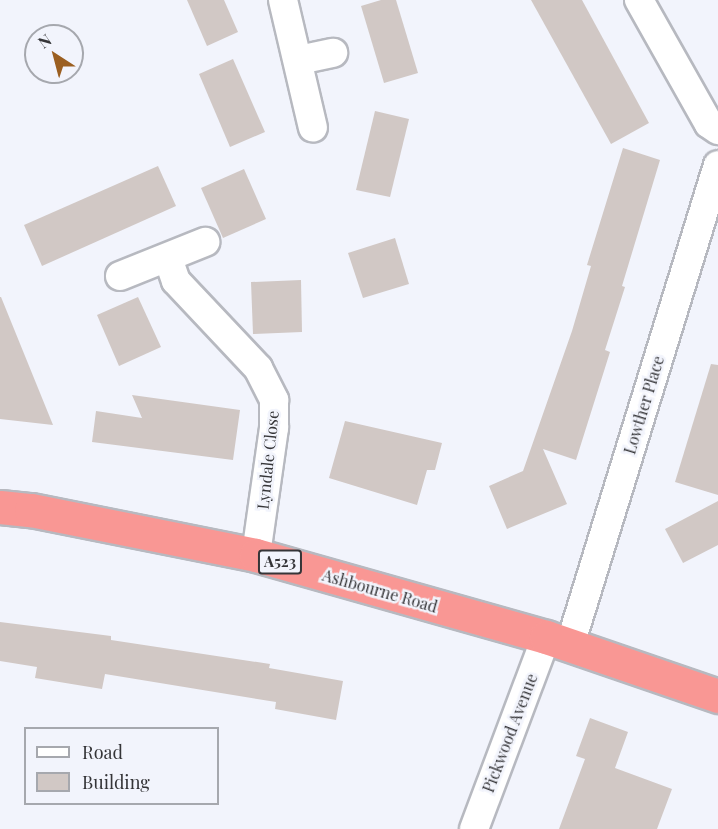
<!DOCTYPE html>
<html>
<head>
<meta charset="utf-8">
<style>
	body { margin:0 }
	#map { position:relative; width:718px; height:829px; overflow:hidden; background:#f2f4fc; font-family:"Playfair Display",serif }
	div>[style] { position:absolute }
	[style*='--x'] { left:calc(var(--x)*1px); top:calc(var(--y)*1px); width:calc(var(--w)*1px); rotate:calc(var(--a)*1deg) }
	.building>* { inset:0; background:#d1c8c5 }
	.roads { filter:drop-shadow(2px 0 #b7b9c0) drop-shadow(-2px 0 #b7b9c0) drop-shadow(0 2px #b7b9c0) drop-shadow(0 -2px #b7b9c0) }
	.street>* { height:28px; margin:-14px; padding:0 14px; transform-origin:14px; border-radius:14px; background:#fff }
	.highway>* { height:33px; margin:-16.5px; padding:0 16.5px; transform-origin:16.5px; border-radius:16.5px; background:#f99794 }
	span { translate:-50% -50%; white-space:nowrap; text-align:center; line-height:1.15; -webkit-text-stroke:5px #f2f4fc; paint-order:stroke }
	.shield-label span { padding:2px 4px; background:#f2f4fc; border:2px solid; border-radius:4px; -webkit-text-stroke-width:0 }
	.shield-label { font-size:15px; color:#353538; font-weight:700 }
	.street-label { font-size:16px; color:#353538 }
	.legend { position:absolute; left:24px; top:727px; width:195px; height:78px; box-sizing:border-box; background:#f2f4fc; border:2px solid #a6a8ae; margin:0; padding:8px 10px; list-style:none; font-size:18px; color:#353538 }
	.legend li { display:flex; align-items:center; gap:12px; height:30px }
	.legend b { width:30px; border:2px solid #a6a8ae }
	.north { position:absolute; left:24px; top:24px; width:60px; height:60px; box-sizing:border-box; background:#f2f4fc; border:2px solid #a6a8ae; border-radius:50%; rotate:324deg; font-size:16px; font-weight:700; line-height:24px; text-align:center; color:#353538 }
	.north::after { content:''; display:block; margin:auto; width:21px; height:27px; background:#9b5f21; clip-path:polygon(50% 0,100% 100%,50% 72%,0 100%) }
</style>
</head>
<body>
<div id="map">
	<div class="building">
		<div style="clip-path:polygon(187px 0,224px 0,238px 32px,207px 46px)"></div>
		<div style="clip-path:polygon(381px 0,396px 0,418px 73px,384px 83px,361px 6px)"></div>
		<div style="clip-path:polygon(531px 0,582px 0,649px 123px,611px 144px)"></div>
		<div style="clip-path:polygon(233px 59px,265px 132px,230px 147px,199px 74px)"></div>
		<div style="clip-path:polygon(375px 111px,409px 119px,390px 197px,356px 190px)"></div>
		<div style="clip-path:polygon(623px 148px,660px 160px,622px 286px,625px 287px,605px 350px,610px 352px,576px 460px,543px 449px,567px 504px,507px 529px,489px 486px,523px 471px,572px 331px,591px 266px,587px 265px)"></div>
		<div style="clip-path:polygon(158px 166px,176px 206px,42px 266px,24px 225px)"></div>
		<div style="clip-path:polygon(244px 169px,266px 219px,223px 238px,201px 188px)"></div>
		<div style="clip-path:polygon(395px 238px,409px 284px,363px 298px,348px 253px)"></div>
		<div style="clip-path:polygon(301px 280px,302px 332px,253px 334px,251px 282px)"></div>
		<div style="clip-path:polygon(0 297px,1px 297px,53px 425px,0 419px)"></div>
		<div style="clip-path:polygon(138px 297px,161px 347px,119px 366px,97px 315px)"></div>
		<div style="clip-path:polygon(711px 364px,718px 365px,718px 495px,675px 482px)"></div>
		<div style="clip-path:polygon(132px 395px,240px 410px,233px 460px,92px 442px,96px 411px,142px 418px)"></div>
		<div style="clip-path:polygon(345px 421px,442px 443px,435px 470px,427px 470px,417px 505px,329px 478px)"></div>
		<div style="clip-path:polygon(718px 501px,718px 545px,683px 563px,665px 529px)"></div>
		<div style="clip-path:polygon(0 622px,111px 636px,111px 640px,270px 664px,269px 668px,343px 681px,336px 720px,275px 709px,276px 702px,105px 674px,102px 689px,35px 678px,37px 667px,0 661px)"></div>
		<div style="clip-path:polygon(590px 718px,628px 732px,615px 768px,672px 789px,657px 829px,559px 829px,585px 759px,576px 756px)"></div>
	</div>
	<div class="roads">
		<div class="street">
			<div style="--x:283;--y:0;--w:131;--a:76.8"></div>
			<div style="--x:639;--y:0;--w:142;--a:60.6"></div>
			<div style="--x:709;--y:124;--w:11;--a:34"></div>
			<div style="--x:299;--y:60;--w:35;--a:-12"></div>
			<div style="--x:168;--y:258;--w:24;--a:71"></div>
			<div style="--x:176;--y:281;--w:120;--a:46.7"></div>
			<div style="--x:258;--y:368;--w:36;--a:63"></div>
			<div style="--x:274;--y:400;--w:28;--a:90"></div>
			<div style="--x:274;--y:428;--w:128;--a:98.1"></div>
			<div style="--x:120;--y:276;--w:92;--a:-21.8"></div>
			<div style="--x:570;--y:645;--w:502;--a:-72.86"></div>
			<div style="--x:474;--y:829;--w:205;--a:-69.4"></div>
		</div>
		<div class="highway">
			<div style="--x:0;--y:507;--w:31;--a:6"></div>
			<div style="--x:31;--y:510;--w:229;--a:11.3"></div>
			<div style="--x:256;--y:555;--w:301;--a:15.8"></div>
			<div style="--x:546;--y:637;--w:182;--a:18.9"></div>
		</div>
	</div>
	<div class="shield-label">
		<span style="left:280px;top:562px">A523</span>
	</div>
	<div class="street-label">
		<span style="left:644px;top:405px;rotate:-73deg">Lowther Place</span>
		<span style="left:268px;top:460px;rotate:-84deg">Lyndale Close</span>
		<span style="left:380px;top:591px;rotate:16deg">Ashbourne Road</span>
		<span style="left:510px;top:733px;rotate:-69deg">Pickwood Avenue</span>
	</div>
	<ul class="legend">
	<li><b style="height:8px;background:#fff"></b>Road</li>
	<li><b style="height:16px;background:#d1c8c5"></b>Building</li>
	</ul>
	<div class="north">N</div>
</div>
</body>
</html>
